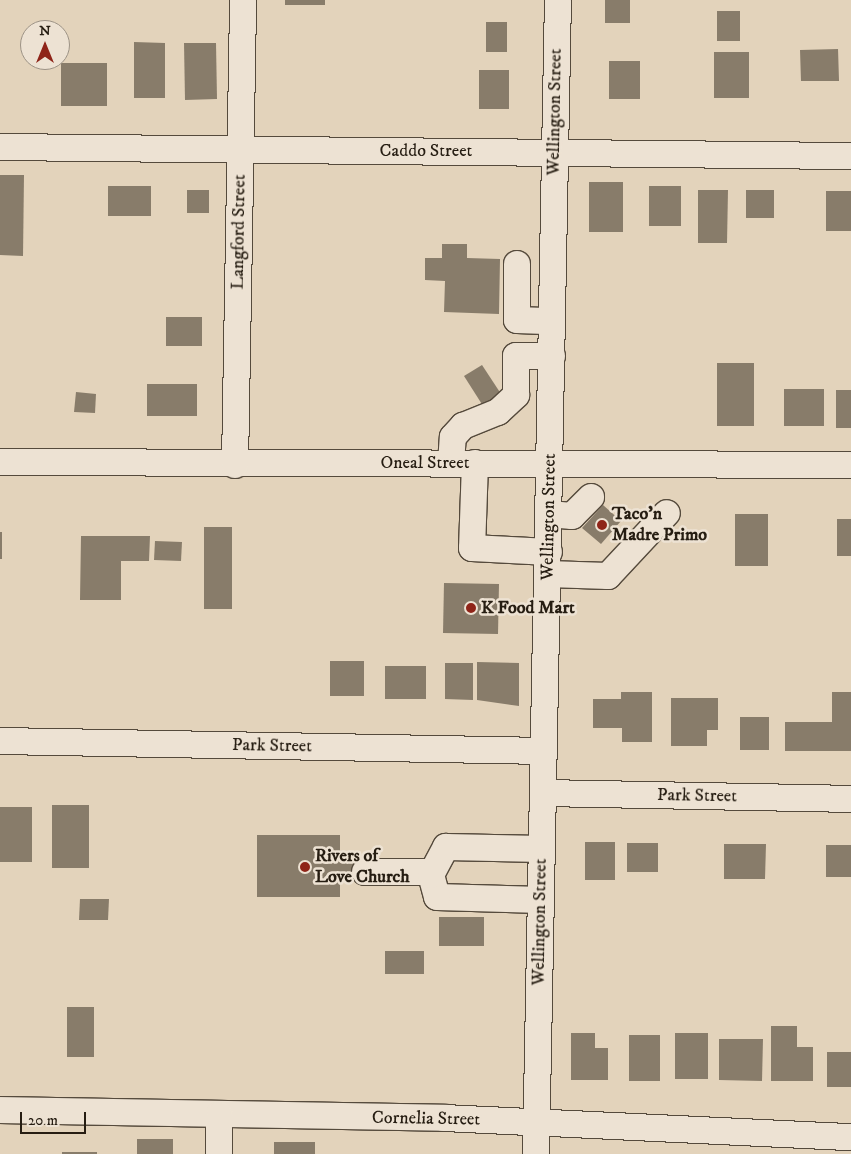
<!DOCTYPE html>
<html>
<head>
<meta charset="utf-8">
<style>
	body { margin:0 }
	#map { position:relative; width:851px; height:1154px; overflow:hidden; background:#e3d3bb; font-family:"IM FELL DW Pica",serif }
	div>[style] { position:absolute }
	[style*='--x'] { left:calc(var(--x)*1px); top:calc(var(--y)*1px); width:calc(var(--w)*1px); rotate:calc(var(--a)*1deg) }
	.building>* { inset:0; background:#887c6a }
	.roads { filter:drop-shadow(1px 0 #554a3c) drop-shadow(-1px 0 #554a3c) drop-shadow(0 1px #554a3c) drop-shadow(0 -1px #554a3c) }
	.minor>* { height:26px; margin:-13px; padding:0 13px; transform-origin:13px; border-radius:13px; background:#ede2d3 }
	.dots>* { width:14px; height:14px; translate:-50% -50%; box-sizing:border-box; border:2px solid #ede2d3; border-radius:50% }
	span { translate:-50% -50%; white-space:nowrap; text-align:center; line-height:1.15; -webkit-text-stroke:5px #ede2d3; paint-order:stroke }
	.street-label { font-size:18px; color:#261d12 }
	.poi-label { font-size:18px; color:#261d12; font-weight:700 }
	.left { translate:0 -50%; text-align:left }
	.north { position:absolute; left:20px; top:20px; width:50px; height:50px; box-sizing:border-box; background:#ede2d3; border:1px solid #9d9386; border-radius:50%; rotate:0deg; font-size:14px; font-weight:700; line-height:20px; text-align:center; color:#261d12 }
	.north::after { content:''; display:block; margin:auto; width:18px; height:22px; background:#8f2418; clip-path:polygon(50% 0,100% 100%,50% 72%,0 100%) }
	.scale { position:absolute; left:20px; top:1112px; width:66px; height:22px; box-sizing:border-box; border:2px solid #261d12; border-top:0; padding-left:6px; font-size:15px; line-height:18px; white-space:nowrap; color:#261d12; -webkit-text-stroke:4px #ede2d3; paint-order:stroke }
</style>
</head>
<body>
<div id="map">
	<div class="building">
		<div style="clip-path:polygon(285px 0,325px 0,325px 5px,285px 5px)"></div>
		<div style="clip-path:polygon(605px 0,630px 0,630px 23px,605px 23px)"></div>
		<div style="clip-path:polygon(717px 11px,740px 11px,740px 41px,717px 41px)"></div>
		<div style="clip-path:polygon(486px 22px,507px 22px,507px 52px,486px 52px)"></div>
		<div style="clip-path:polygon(134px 42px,165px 43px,165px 98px,134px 98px)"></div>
		<div style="clip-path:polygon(184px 43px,216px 43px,217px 99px,185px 100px)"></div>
		<div style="clip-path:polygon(838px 49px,839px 81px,801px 81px,800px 50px)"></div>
		<div style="clip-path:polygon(714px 52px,749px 52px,749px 98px,714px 98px)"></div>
		<div style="clip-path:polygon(609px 61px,640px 61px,640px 99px,609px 99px)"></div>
		<div style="clip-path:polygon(61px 63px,107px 63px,107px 106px,61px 106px)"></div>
		<div style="clip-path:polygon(479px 70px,509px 70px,509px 109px,479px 109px)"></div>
		<div style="clip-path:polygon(0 175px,24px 175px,23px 256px,0 255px)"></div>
		<div style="clip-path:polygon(589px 182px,623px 182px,623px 232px,589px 232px)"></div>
		<div style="clip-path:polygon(108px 186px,151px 186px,151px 216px,108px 216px)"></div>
		<div style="clip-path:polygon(649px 186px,681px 186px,681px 226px,649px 226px)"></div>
		<div style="clip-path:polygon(187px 190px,209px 190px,209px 213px,187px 213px)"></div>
		<div style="clip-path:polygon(698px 190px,728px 190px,727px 243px,698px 243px)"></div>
		<div style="clip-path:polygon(746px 190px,774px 190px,774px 218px,746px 218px)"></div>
		<div style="clip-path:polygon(826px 191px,851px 191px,851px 231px,826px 231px)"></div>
		<div style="clip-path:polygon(442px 244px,467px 244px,467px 258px,500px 259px,499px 314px,444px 312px,445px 281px,425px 280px,425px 258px,442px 258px)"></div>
		<div style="clip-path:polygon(166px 317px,202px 317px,202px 346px,166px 346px)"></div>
		<div style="clip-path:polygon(717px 363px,754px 363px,754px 426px,717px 426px)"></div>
		<div style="clip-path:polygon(482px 365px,503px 397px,485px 409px,464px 376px)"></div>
		<div style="clip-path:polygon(147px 384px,197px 384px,197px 416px,147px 416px)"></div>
		<div style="clip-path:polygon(784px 389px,824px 389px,824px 426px,784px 426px)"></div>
		<div style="clip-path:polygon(836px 390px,851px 390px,851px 428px,836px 428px)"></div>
		<div style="clip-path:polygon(76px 392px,96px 394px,95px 413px,74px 412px)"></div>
		<div style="clip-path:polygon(603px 505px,621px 521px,601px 544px,582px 528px)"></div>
		<div style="clip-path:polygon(735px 514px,768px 514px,768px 566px,735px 566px)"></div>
		<div style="clip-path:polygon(837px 519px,851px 519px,851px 556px,837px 556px)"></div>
		<div style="clip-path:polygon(204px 527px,232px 527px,232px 609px,204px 609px)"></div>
		<div style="clip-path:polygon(0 532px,2px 532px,2px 559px,0 559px)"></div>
		<div style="clip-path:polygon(81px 536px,150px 536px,149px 561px,121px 561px,121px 600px,80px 600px)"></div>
		<div style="clip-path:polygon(155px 541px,182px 542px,181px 561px,154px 560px)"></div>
		<div style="clip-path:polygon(444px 583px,499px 584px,498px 634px,443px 633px)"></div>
		<div style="clip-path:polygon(330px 661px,364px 661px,364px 696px,330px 696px)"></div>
		<div style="clip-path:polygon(477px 662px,519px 663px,519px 706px,477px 700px)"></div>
		<div style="clip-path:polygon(445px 663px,473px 663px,473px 700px,445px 699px)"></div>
		<div style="clip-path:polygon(385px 666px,426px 666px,426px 699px,385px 699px)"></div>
		<div style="clip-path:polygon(621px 692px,652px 692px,652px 742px,622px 742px,622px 728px,593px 728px,593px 699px,621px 699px)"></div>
		<div style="clip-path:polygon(832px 692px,851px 692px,851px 751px,785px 751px,785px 722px,832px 722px)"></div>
		<div style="clip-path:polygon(671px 698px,718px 698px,718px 730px,707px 730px,707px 746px,671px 746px)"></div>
		<div style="clip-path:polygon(740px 717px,769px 717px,769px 750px,740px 750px)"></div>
		<div style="clip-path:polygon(52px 805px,89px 805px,89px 868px,52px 868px)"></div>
		<div style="clip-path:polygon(0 807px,32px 807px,32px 862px,0 862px)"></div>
		<div style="clip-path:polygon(257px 835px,340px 835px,340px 857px,353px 857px,354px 877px,340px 877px,340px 897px,257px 897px)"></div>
		<div style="clip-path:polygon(585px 842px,615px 842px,615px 880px,585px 880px)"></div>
		<div style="clip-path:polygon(627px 843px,658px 843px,658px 872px,627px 872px)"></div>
		<div style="clip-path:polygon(724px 844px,766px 844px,765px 879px,724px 879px)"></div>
		<div style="clip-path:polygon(826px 845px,851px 845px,851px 877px,826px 877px)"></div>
		<div style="clip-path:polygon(80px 899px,109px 899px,108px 920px,79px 920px)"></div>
		<div style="clip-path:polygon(439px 917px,484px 917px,484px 946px,439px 946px)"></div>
		<div style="clip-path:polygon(385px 951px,424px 951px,424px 974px,385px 974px)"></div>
		<div style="clip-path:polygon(67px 1007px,94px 1007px,94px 1057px,67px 1057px)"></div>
		<div style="clip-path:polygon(771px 1026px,797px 1026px,797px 1047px,813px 1047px,813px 1081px,771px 1081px)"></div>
		<div style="clip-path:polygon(571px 1033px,595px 1033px,595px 1048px,608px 1048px,608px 1080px,571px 1080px)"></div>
		<div style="clip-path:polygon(675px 1033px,708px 1033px,708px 1079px,675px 1079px)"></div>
		<div style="clip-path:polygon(629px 1035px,660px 1035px,660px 1081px,629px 1081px)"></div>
		<div style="clip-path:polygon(719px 1039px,763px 1039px,762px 1081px,719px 1080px)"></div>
		<div style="clip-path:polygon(827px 1052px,851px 1052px,851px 1087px,827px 1087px)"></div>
		<div style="clip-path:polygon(137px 1139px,173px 1139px,173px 1154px,137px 1154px)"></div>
		<div style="clip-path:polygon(274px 1142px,315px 1142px,315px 1154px,274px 1154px)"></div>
		<div style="clip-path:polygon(62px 1152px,97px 1152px,97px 1154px,62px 1154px)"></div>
	</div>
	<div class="roads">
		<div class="minor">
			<div style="--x:0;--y:147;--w:851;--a:0.61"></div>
			<div style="--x:517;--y:264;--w:56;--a:90"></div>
			<div style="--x:517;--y:320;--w:35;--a:2"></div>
			<div style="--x:0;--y:462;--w:851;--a:0.2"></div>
			<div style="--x:451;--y:463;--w:26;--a:-86"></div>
			<div style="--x:453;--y:437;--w:15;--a:-48"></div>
			<div style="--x:463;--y:426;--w:38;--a:-22"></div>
			<div style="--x:498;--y:412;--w:25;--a:-43"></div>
			<div style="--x:516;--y:395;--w:39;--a:-90"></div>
			<div style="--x:516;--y:356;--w:36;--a:0"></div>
			<div style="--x:475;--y:463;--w:85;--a:92"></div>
			<div style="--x:472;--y:548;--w:77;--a:3"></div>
			<div style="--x:235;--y:465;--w:465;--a:-89"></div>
			<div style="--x:549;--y:514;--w:23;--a:5"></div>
			<div style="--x:572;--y:516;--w:27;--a:-45"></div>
			<div style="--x:548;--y:574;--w:60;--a:1.9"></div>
			<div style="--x:608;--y:576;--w:86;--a:-46.9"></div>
			<div style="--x:0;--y:741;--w:544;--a:1.05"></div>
			<div style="--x:543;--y:793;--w:308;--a:1.1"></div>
			<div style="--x:365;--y:872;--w:67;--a:0"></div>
			<div style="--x:541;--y:900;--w:104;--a:-178.3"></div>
			<div style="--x:437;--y:897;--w:23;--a:-105"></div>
			<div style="--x:431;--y:875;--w:32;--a:-62"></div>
			<div style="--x:446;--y:847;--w:96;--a:1.2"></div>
			<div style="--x:0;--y:1110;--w:444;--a:1"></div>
			<div style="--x:444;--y:1118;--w:407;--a:2.7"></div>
			<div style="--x:219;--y:1154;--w:39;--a:-89"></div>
			<div style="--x:536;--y:1154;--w:1154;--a:-88.91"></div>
		</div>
	</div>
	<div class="dots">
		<div style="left:602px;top:525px;background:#8f2418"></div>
		<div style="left:471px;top:608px;background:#8f2418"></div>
		<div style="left:305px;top:867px;background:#8f2418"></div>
	</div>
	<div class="street-label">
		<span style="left:555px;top:112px;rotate:-89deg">Wellington Street</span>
		<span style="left:426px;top:151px">Caddo Street</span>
		<span style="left:239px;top:232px;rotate:-89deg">Langford Street</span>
		<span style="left:425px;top:463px">Oneal Street</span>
		<span style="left:549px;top:517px;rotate:-89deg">Wellington Street</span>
		<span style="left:272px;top:746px;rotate:1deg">Park Street</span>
		<span style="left:697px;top:796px;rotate:1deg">Park Street</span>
		<span style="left:540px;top:922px;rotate:-89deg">Wellington Street</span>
		<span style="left:426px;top:1119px;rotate:1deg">Cornelia Street</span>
	</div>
	<div class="poi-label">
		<span class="left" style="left:612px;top:525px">Taco'n<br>Madre Primo</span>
		<span class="left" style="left:481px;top:608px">K Food Mart</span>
		<span class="left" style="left:315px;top:867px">Rivers of<br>Love Church</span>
	</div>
	<div class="north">N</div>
	<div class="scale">20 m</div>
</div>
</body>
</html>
